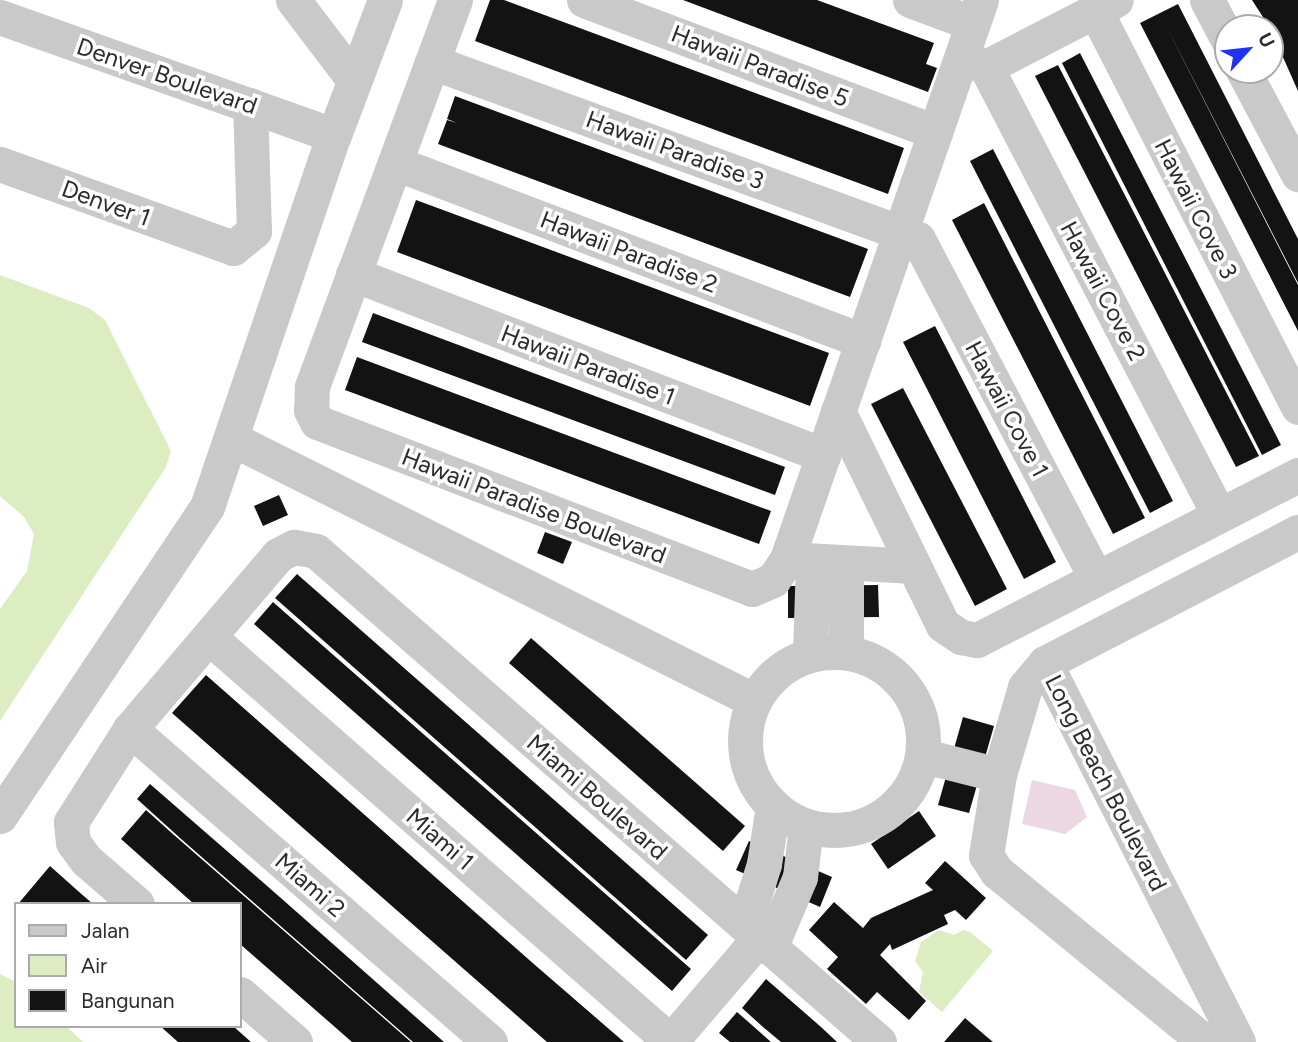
<!DOCTYPE html>
<html>
<head>
<meta charset="utf-8">
<style>
	body { margin:0 }
	#map { position:relative; width:1298px; height:1042px; overflow:hidden; background:#fff; font-family:Figtree,sans-serif }
	div>[style] { position:absolute }
	[style*='--x'] { left:calc(var(--x)*1px); top:calc(var(--y)*1px); width:calc(var(--w)*1px); rotate:calc(var(--a)*1deg) }
	.green>* { inset:0; background:#ebd8e3 }
	.water>* { inset:0; background:#ddedc2 }
	.building>* { inset:0; background:#131313 }
	.minor>* { height:35px; margin:-17.5px; padding:0 17.5px; transform-origin:17.5px; border-radius:17.5px; background:#c9c9c9 }
	.minor>.ring { margin:-17.5px; padding:0; box-sizing:content-box; background:none; border:35px solid #c9c9c9; border-radius:50% }
	span { translate:-50% -50%; white-space:nowrap; text-align:center; line-height:1.15; -webkit-text-stroke:7px #fff; paint-order:stroke }
	.street-label { font-size:24px; color:#2c2c2c }
	.legend { position:absolute; left:14px; top:902px; width:228px; height:126px; box-sizing:border-box; background:#fff; border:2px solid #ababab; margin:0; padding:9px 12px; list-style:none; font-size:21px; color:#2c2c2c }
	.legend li { display:flex; align-items:center; gap:14px; height:35px }
	.legend b { width:35px; border:2px solid #ababab }
	.north { position:absolute; left:1214px; top:14px; width:70px; height:70px; box-sizing:border-box; background:#fff; border:2px solid #ababab; border-radius:50%; rotate:63deg; font-size:19px; font-weight:700; line-height:28px; text-align:center; color:#2c2c2c }
	.north::after { content:''; display:block; margin:auto; width:24px; height:32px; background:#1f33f2; clip-path:polygon(50% 0,100% 100%,50% 72%,0 100%) }
</style>
</head>
<body>
<div id="map">
	<div class="green">
		<div style="clip-path:polygon(1032px 780px,1075px 790px,1087px 817px,1065px 834px,1022px 824px)"></div>
	</div>
	<div class="water">
		<div style="clip-path:polygon(0 275px,89px 308px,105px 320px,171px 451px,166px 467px,0 721px,0 609px,27px 571px,34px 534px,24px 517px,0 496px)"></div>
		<div style="clip-path:polygon(939px 930px,954px 935px,963px 930px,970px 932px,993px 951px,942px 1012px,919px 992px,923px 972px,915px 961px,921px 942px)"></div>
		<div style="clip-path:polygon(0 974px,16px 982px,16px 1026px,66px 1026px,83px 1042px,0 1042px)"></div>
	</div>
	<div class="building">
		<div style="clip-path:polygon(490px 0,504px 0,904px 148px,888px 194px,475px 41px)"></div>
		<div style="clip-path:polygon(683px 0,817px 0,934px 43px,926px 64px,937px 68px,928px 92px)"></div>
		<div style="clip-path:polygon(1252px 0,1298px 0,1298px 91px,1270px 28px)"></div>
		<div style="clip-path:polygon(1178px 4px,1298px 239px,1298px 283px,1162px 18px,1298px 285px,1298px 331px,1140px 23px)"></div>
		<div style="clip-path:polygon(1080px 53px,1281px 445px,1262px 455px,1062px 63px)"></div>
		<div style="clip-path:polygon(1058px 65px,1259px 456px,1236px 467px,1035px 76px)"></div>
		<div style="clip-path:polygon(455px 96px,868px 249px,850px 297px,438px 144px,447px 120px,457px 123px,447px 119px)"></div>
		<div style="clip-path:polygon(993px 149px,1173px 501px,1150px 513px,970px 161px)"></div>
		<div style="clip-path:polygon(416px 200px,829px 353px,810px 406px,397px 252px)"></div>
		<div style="clip-path:polygon(984px 203px,1145px 518px,1113px 534px,952px 220px)"></div>
		<div style="clip-path:polygon(373px 313px,785px 467px,775px 495px,362px 342px)"></div>
		<div style="clip-path:polygon(935px 326px,1056px 562px,1024px 579px,903px 342px)"></div>
		<div style="clip-path:polygon(357px 357px,771px 511px,759px 544px,345px 390px)"></div>
		<div style="clip-path:polygon(903px 388px,1007px 589px,975px 606px,871px 404px)"></div>
		<div style="clip-path:polygon(279px 495px,288px 515px,263px 526px,254px 506px)"></div>
		<div style="clip-path:polygon(545px 532px,572px 542px,563px 564px,537px 553px)"></div>
		<div style="clip-path:polygon(297px 574px,708px 935px,686px 960px,275px 598px)"></div>
		<div style="clip-path:polygon(878px 585px,879px 617px,788px 618px,788px 586px)"></div>
		<div style="clip-path:polygon(273px 602px,691px 969px,672px 991px,254px 624px)"></div>
		<div style="clip-path:polygon(531px 638px,745px 826px,723px 851px,509px 663px)"></div>
		<div style="clip-path:polygon(206px 675px,535px 965px,624px 1042px,547px 1042px,458px 964px,172px 713px)"></div>
		<div style="clip-path:polygon(963px 717px,994px 726px,969px 813px,938px 805px)"></div>
		<div style="clip-path:polygon(150px 784px,282px 899px,444px 1042px,413px 1042px,180px 838px,137px 799px)"></div>
		<div style="clip-path:polygon(146px 810px,174px 835px,411px 1042px,352px 1042px,240px 944px,240px 904px,194px 904px,121px 839px)"></div>
		<div style="clip-path:polygon(919px 811px,936px 836px,888px 869px,871px 844px)"></div>
		<div style="clip-path:polygon(749px 841px,832px 877px,820px 907px,736px 870px)"></div>
		<div style="clip-path:polygon(945px 861px,986px 898px,966px 920px,955px 910px,944px 915px,948px 924px,892px 950px,890px 944px,880px 955px,926px 1001px,909px 1020px,877px 992px,866px 1004px,827px 969px,838px 957px,809px 930px,834px 902px,863px 928px,871px 918px,933px 890px,925px 883px)"></div>
		<div style="clip-path:polygon(50px 866px,78px 891px,93px 904px,18px 904px)"></div>
		<div style="clip-path:polygon(766px 979px,821px 1027px,837px 1042px,781px 1042px,763px 1027px,742px 1008px)"></div>
		<div style="clip-path:polygon(737px 1012px,753px 1026px,771px 1042px,730px 1042px,719px 1033px)"></div>
		<div style="clip-path:polygon(965px 1018px,987px 1037px,993px 1042px,944px 1042px)"></div>
		<div style="clip-path:polygon(160px 1026px,233px 1026px,251px 1042px,178px 1042px)"></div>
	</div>
	<div class="minor">
		<div style="--x:293;--y:0;--w:101;--a:52.7"></div>
		<div style="--x:455;--y:0;--w:413;--a:110.3"></div>
		<div style="--x:312;--y:387;--w:23;--a:92"></div>
		<div style="--x:311;--y:410;--w:13;--a:63"></div>
		<div style="--x:317;--y:422;--w:466;--a:21"></div>
		<div style="--x:752;--y:589;--w:23;--a:-23"></div>
		<div style="--x:773;--y:580;--w:25;--a:-56"></div>
		<div style="--x:787;--y:559;--w:592;--a:-70.86"></div>
		<div style="--x:584;--y:0;--w:375;--a:20.6"></div>
		<div style="--x:910;--y:0;--w:66;--a:20.4"></div>
		<div style="--x:1207;--y:0;--w:45;--a:62.3"></div>
		<div style="--x:1095;--y:10;--w:446;--a:62.9"></div>
		<div style="--x:0;--y:17;--w:354;--a:19.5"></div>
		<div style="--x:965;--y:58;--w:23;--a:23"></div>
		<div style="--x:986;--y:67;--w:146;--a:-27.3"></div>
		<div style="--x:432;--y:62;--w:517;--a:20.01"></div>
		<div style="--x:918;--y:239;--w:383;--a:62.3"></div>
		<div style="--x:986;--y:67;--w:505;--a:62.52"></div>
		<div style="--x:1243;--y:70;--w:118;--a:62.1"></div>
		<div style="--x:395;--y:163;--w:501;--a:20.82"></div>
		<div style="--x:0;--y:164;--w:248;--a:19.8"></div>
		<div style="--x:233;--y:248;--w:27;--a:-39"></div>
		<div style="--x:254;--y:231;--w:126;--a:-91.8"></div>
		<div style="--x:353;--y:274;--w:504;--a:21.06"></div>
		<div style="--x:838;--y:411;--w:238;--a:63.9"></div>
		<div style="--x:943;--y:625;--w:22;--a:34"></div>
		<div style="--x:961;--y:637;--w:16;--a:11"></div>
		<div style="--x:977;--y:640;--w:361;--a:-27.2"></div>
		<div style="--x:232;--y:439;--w:583;--a:26.61"></div>
		<div style="--x:787;--y:559;--w:127;--a:3.2"></div>
		<div style="--x:846;--y:564;--w:86;--a:90"></div>
		<div style="--x:209;--y:637;--w:614;--a:41.24"></div>
		<div style="--x:810;--y:652;--w:89;--a:-88.1"></div>
		<div class="ring" style="left:745px;top:652px;width:143px;height:143px"></div>
		<div style="--x:1045;--y:663;--w:425;--a:63"></div>
		<div style="--x:130;--y:729;--w:477;--a:41"></div>
		<div style="--x:924;--y:756;--w:77;--a:14.2"></div>
		<div style="--x:0;--y:816;--w:372;--a:-56.2"></div>
		<div style="--x:207;--y:507;--w:393;--a:-71.2"></div>
		<div style="--x:334;--y:135;--w:144;--a:-69.3"></div>
		<div style="--x:137;--y:904;--w:67;--a:-139.2"></div>
		<div style="--x:86;--y:860;--w:22;--a:-126"></div>
		<div style="--x:73;--y:842;--w:20;--a:-96"></div>
		<div style="--x:71;--y:822;--w:110;--a:-57.6"></div>
		<div style="--x:130;--y:729;--w:228;--a:-49.6"></div>
		<div style="--x:278;--y:555;--w:18;--a:-27"></div>
		<div style="--x:294;--y:547;--w:22;--a:10"></div>
		<div style="--x:316;--y:551;--w:747;--a:41.09"></div>
		<div style="--x:745;--y:925;--w:64;--a:-72.7"></div>
		<div style="--x:764;--y:864;--w:59;--a:-81.2"></div>
		<div style="--x:770;--y:948;--w:77;--a:-67.1"></div>
		<div style="--x:800;--y:877;--w:51;--a:-83.3"></div>
		<div style="--x:240;--y:994;--w:73;--a:41.1"></div>
		<div style="--x:670;--y:1042;--w:137;--a:-49.4"></div>
		<div style="--x:1205;--y:1042;--w:269;--a:-140.7"></div>
		<div style="--x:997;--y:872;--w:20;--a:-123"></div>
		<div style="--x:986;--y:855;--w:81;--a:-80.8"></div>
		<div style="--x:999;--y:775;--w:92;--a:-73.5"></div>
		<div style="--x:1025;--y:687;--w:31;--a:-50"></div>
		<div style="--x:1045;--y:663;--w:285;--a:-27.4"></div>
	</div>
	<div class="street-label">
		<span style="left:760px;top:66px;rotate:21deg">Hawaii Paradise 5</span>
		<span style="left:167px;top:76px;rotate:19deg">Denver Boulevard</span>
		<span style="left:675px;top:150px;rotate:20deg">Hawaii Paradise 3</span>
		<span style="left:106px;top:203px;rotate:20deg">Denver 1</span>
		<span style="left:1196px;top:209px;rotate:63deg">Hawaii Cove 3</span>
		<span style="left:629px;top:252px;rotate:21deg">Hawaii Paradise 2</span>
		<span style="left:1103px;top:291px;rotate:62deg">Hawaii Cove 2</span>
		<span style="left:588px;top:365px;rotate:21deg">Hawaii Paradise 1</span>
		<span style="left:1007px;top:409px;rotate:62deg">Hawaii Cove 1</span>
		<span style="left:534px;top:506px;rotate:21deg">Hawaii Paradise Boulevard</span>
		<span style="left:1106px;top:783px;rotate:63deg">Long Beach Boulevard</span>
		<span style="left:597px;top:797px;rotate:41deg">Miami Boulevard</span>
		<span style="left:440px;top:839px;rotate:41deg">Miami 1</span>
		<span style="left:310px;top:885px;rotate:41deg">Miami 2</span>
	</div>
	<ul class="legend">
	<li><b style="height:9px;background:#c9c9c9"></b>Jalan</li>
	<li><b style="height:19px;background:#ddedc2"></b>Air</li>
	<li><b style="height:19px;background:#131313"></b>Bangunan</li>
	</ul>
	<div class="north">U</div>
</div>
</body>
</html>
